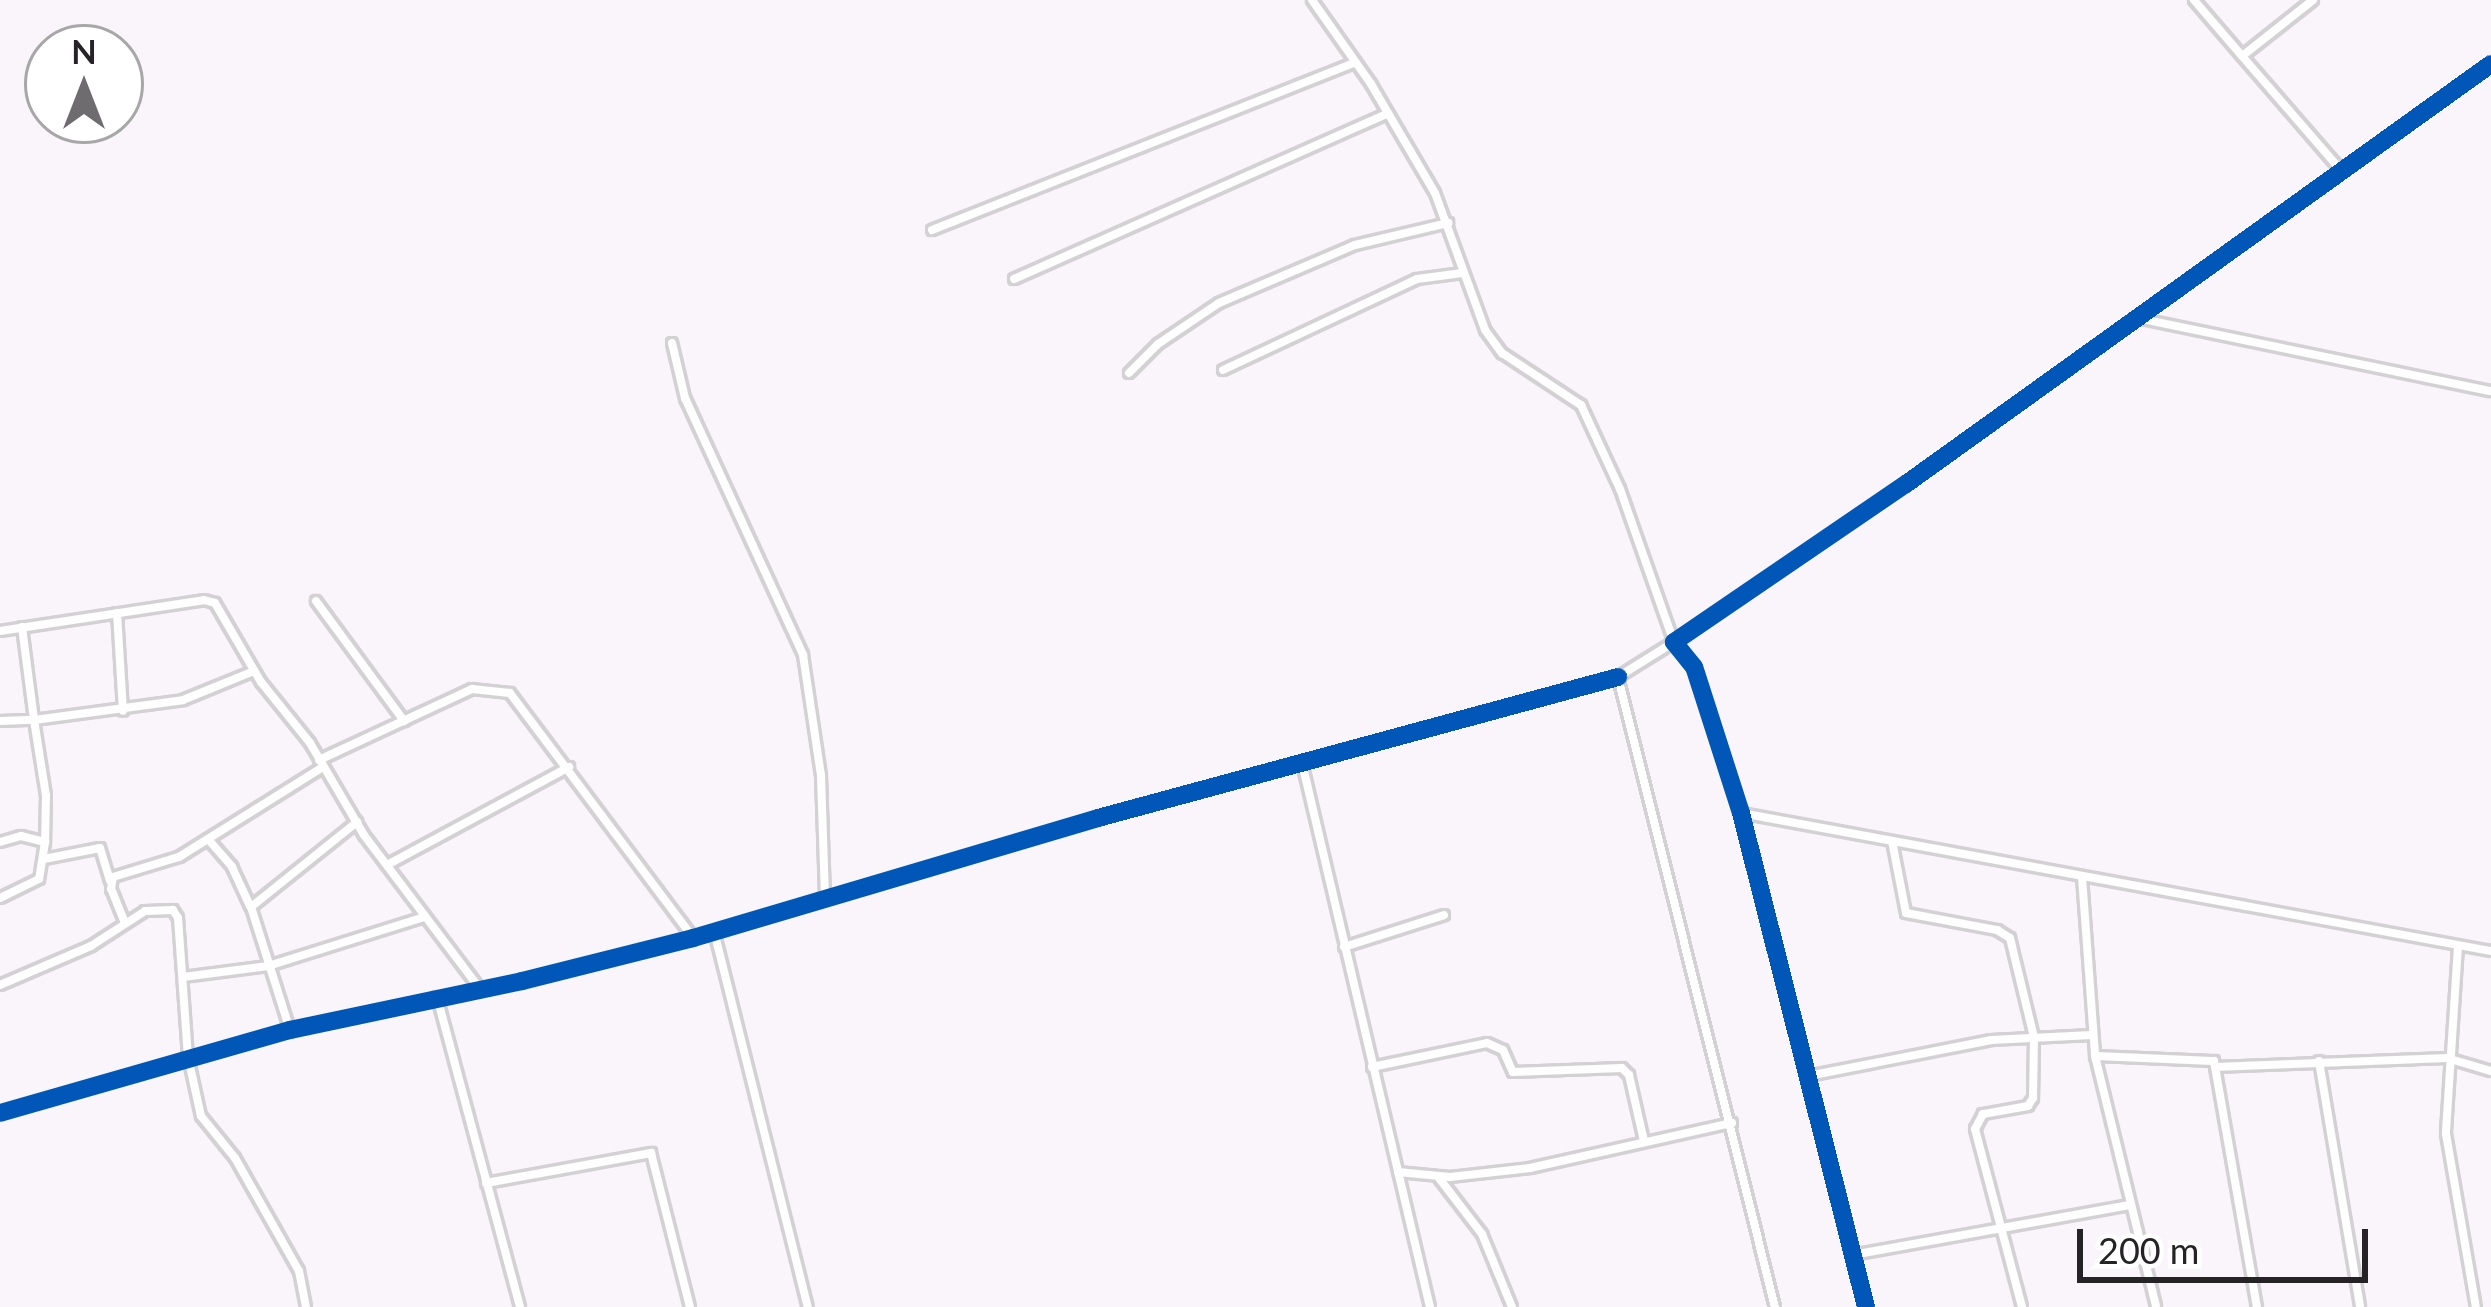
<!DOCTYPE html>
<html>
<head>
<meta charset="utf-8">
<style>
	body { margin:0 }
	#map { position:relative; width:2491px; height:1307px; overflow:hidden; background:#f9f5fa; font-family:Lato,sans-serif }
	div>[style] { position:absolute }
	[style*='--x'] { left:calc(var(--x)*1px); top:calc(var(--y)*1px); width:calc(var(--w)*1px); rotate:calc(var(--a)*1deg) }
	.roads { filter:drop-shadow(3px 0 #d4d1d4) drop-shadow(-3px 0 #d4d1d4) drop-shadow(0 3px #d4d1d4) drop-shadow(0 -3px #d4d1d4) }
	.street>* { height:8px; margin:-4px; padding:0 4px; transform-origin:4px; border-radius:4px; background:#fefefe }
	.cycleway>* { height:18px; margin:-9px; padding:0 9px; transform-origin:9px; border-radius:9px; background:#0057b8 }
	span { translate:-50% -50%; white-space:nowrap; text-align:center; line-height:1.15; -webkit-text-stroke:9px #fff; paint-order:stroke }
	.north { position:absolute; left:24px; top:24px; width:120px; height:120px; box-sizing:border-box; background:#fff; border:3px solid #a8a7a8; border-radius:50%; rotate:0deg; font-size:33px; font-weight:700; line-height:48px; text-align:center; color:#252325 }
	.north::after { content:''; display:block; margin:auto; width:42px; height:54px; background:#6f6c70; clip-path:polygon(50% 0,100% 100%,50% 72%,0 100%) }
	.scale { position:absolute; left:2077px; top:1229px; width:291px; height:54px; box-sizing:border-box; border:6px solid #252325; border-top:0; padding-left:15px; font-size:36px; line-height:42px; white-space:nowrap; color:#252325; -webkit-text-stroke:9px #fff; paint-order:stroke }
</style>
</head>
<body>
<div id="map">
	<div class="roads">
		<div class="street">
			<div style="--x:1312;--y:0;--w:103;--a:54.9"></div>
			<div style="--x:1371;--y:84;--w:126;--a:59.6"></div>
			<div style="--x:1435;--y:193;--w:146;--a:69.9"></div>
			<div style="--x:1485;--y:330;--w:29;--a:54"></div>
			<div style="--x:1502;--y:353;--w:95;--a:33.4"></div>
			<div style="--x:1581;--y:405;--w:93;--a:65.1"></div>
			<div style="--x:1620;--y:489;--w:162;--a:70.6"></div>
			<div style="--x:1674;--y:642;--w:66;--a:148"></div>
			<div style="--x:1618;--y:677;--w:649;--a:76.01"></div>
			<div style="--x:2194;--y:0;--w:74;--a:49.4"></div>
			<div style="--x:2313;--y:0;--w:90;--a:141.7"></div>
			<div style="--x:2242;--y:56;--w:148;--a:49.1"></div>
			<div style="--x:932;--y:230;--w:454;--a:-21.6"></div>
			<div style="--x:1014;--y:279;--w:409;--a:-23.9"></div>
			<div style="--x:2137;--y:318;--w:361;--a:11.7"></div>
			<div style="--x:672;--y:343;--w:57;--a:76.7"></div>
			<div style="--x:685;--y:398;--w:283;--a:65.3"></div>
			<div style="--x:803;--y:655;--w:122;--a:81.5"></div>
			<div style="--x:821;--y:776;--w:120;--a:88.1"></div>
			<div style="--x:1223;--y:370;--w:214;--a:-25.1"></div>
			<div style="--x:1417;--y:279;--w:46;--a:-7.4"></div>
			<div style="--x:1129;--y:373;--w:41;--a:-45"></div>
			<div style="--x:1158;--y:344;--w:73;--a:-33.9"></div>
			<div style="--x:1219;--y:303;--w:148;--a:-23.1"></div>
			<div style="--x:1355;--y:245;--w:96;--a:-13.3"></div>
			<div style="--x:316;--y:601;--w:149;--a:53.7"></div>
			<div style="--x:117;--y:613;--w:98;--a:86.5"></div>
			<div style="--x:22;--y:627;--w:94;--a:82.6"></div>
			<div style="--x:34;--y:720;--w:150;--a:-7.6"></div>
			<div style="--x:183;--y:700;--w:77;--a:-22.2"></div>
			<div style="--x:0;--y:631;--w:206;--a:-8.6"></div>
			<div style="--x:204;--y:600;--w:11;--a:15"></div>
			<div style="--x:215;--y:603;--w:91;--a:59.8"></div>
			<div style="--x:261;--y:682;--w:78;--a:51.2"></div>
			<div style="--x:310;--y:743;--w:107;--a:59.6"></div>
			<div style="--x:364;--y:835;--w:194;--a:53"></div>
			<div style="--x:0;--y:721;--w:34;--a:-2"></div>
			<div style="--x:34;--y:720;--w:77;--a:81"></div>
			<div style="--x:46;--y:796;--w:46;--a:91.2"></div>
			<div style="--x:319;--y:760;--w:169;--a:-24.9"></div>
			<div style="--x:472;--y:689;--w:38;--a:6"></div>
			<div style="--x:510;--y:693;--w:306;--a:53.2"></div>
			<div style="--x:1303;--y:767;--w:555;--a:76.77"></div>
			<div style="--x:1741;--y:813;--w:763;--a:10.43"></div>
			<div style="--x:208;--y:839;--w:37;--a:49"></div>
			<div style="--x:232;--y:867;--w:43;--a:65.2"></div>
			<div style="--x:1892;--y:841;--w:73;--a:79"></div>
			<div style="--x:1906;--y:913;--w:93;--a:10.6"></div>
			<div style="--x:1997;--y:930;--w:15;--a:32"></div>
			<div style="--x:2010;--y:938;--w:102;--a:76.4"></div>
			<div style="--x:2034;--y:1037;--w:61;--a:90.9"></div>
			<div style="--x:2033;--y:1098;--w:9;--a:122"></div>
			<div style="--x:2028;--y:1106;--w:46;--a:169.9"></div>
			<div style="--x:1983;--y:1114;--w:17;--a:118"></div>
			<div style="--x:1975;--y:1129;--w:184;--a:75.2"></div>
			<div style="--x:0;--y:842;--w:22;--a:-16"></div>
			<div style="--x:21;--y:836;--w:25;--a:14"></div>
			<div style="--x:45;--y:842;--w:37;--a:99"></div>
			<div style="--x:39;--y:879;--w:43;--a:154"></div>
			<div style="--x:44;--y:859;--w:57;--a:-11.1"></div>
			<div style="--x:100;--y:848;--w:34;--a:73"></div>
			<div style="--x:387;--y:865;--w:207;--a:-28.3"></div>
			<div style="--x:2082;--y:877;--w:179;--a:85.8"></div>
			<div style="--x:2095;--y:1056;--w:258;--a:76.3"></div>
			<div style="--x:125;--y:923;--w:37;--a:-112"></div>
			<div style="--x:111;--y:889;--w:12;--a:-81"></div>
			<div style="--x:113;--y:877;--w:69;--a:-16.9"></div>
			<div style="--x:179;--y:857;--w:170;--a:-32"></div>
			<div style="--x:714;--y:931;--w:388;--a:76"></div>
			<div style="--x:2458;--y:946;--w:188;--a:93.7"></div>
			<div style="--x:2446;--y:1134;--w:176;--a:80.2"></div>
			<div style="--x:1344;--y:947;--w:105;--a:-17.7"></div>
			<div style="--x:183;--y:977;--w:86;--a:-7.4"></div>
			<div style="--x:268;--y:966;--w:164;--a:-17.4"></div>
			<div style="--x:0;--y:985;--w:99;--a:-23.2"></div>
			<div style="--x:91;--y:946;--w:64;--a:-32.9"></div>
			<div style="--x:145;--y:911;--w:28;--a:-2"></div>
			<div style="--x:173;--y:910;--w:9;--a:58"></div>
			<div style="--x:178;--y:918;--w:139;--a:85.9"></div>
			<div style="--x:188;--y:1057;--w:60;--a:77.6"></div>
			<div style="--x:201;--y:1116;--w:54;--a:51"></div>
			<div style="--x:235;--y:1158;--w:130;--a:60.5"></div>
			<div style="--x:299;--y:1271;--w:37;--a:79"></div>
			<div style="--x:437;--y:997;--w:321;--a:75"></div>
			<div style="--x:290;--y:1030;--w:129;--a:-107.6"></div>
			<div style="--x:251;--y:907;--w:136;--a:-38.7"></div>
			<div style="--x:2095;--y:1056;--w:119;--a:2.4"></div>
			<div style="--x:2214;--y:1061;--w:250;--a:80.1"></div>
			<div style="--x:2319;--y:1061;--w:249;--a:80.5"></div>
			<div style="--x:1372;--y:1067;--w:117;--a:-11.8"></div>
			<div style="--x:1487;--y:1043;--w:17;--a:24"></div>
			<div style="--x:1503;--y:1050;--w:24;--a:66"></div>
			<div style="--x:1513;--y:1072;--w:109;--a:-2.1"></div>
			<div style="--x:1622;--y:1068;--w:10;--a:45"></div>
			<div style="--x:1629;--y:1075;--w:68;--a:77.2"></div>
			<div style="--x:2215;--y:1067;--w:232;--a:-2.2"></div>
			<div style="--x:2447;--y:1058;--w:46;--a:16.5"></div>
			<div style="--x:1808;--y:1076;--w:187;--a:-11.1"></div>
			<div style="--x:1991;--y:1040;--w:101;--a:-2.8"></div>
			<div style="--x:0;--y:1113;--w:302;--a:-16"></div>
			<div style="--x:290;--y:1030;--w:237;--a:-11.9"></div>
			<div style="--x:522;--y:981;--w:176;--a:-14.1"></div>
			<div style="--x:693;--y:938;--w:422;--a:-16.5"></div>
			<div style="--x:1098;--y:818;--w:539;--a:-15.17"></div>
			<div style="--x:1398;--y:1172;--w:52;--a:5.5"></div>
			<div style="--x:1450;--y:1177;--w:81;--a:-6.4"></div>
			<div style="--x:1530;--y:1168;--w:207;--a:-12.6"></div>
			<div style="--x:1439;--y:1178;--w:71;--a:52.5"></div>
			<div style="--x:1482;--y:1234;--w:79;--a:67.7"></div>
			<div style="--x:486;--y:1183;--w:168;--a:-10.3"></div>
			<div style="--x:651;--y:1153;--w:159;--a:75.8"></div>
			<div style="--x:1852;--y:1255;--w:281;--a:-10.2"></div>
			<div style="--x:1866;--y:1307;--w:510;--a:-104.2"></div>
			<div style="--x:1741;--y:813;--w:153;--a:-107.8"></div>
			<div style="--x:1694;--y:667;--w:32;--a:-129"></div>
			<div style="--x:1674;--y:642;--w:281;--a:-34.3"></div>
			<div style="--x:1906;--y:484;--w:720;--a:-35.68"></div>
		</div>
	</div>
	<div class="cycleway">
		<div style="--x:0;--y:1113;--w:302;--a:-16"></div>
		<div style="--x:290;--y:1030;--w:237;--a:-11.9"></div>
		<div style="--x:522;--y:981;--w:176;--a:-14.1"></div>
		<div style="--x:693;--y:938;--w:422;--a:-16.5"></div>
		<div style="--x:1098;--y:818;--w:539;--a:-15.17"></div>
		<div style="--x:1866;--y:1307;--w:510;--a:-104.2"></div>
		<div style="--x:1741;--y:813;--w:153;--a:-107.8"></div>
		<div style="--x:1694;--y:667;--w:32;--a:-129"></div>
		<div style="--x:1674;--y:642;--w:281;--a:-34.3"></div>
		<div style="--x:1906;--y:484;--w:720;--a:-35.68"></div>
	</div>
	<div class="north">N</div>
	<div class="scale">200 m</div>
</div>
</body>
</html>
